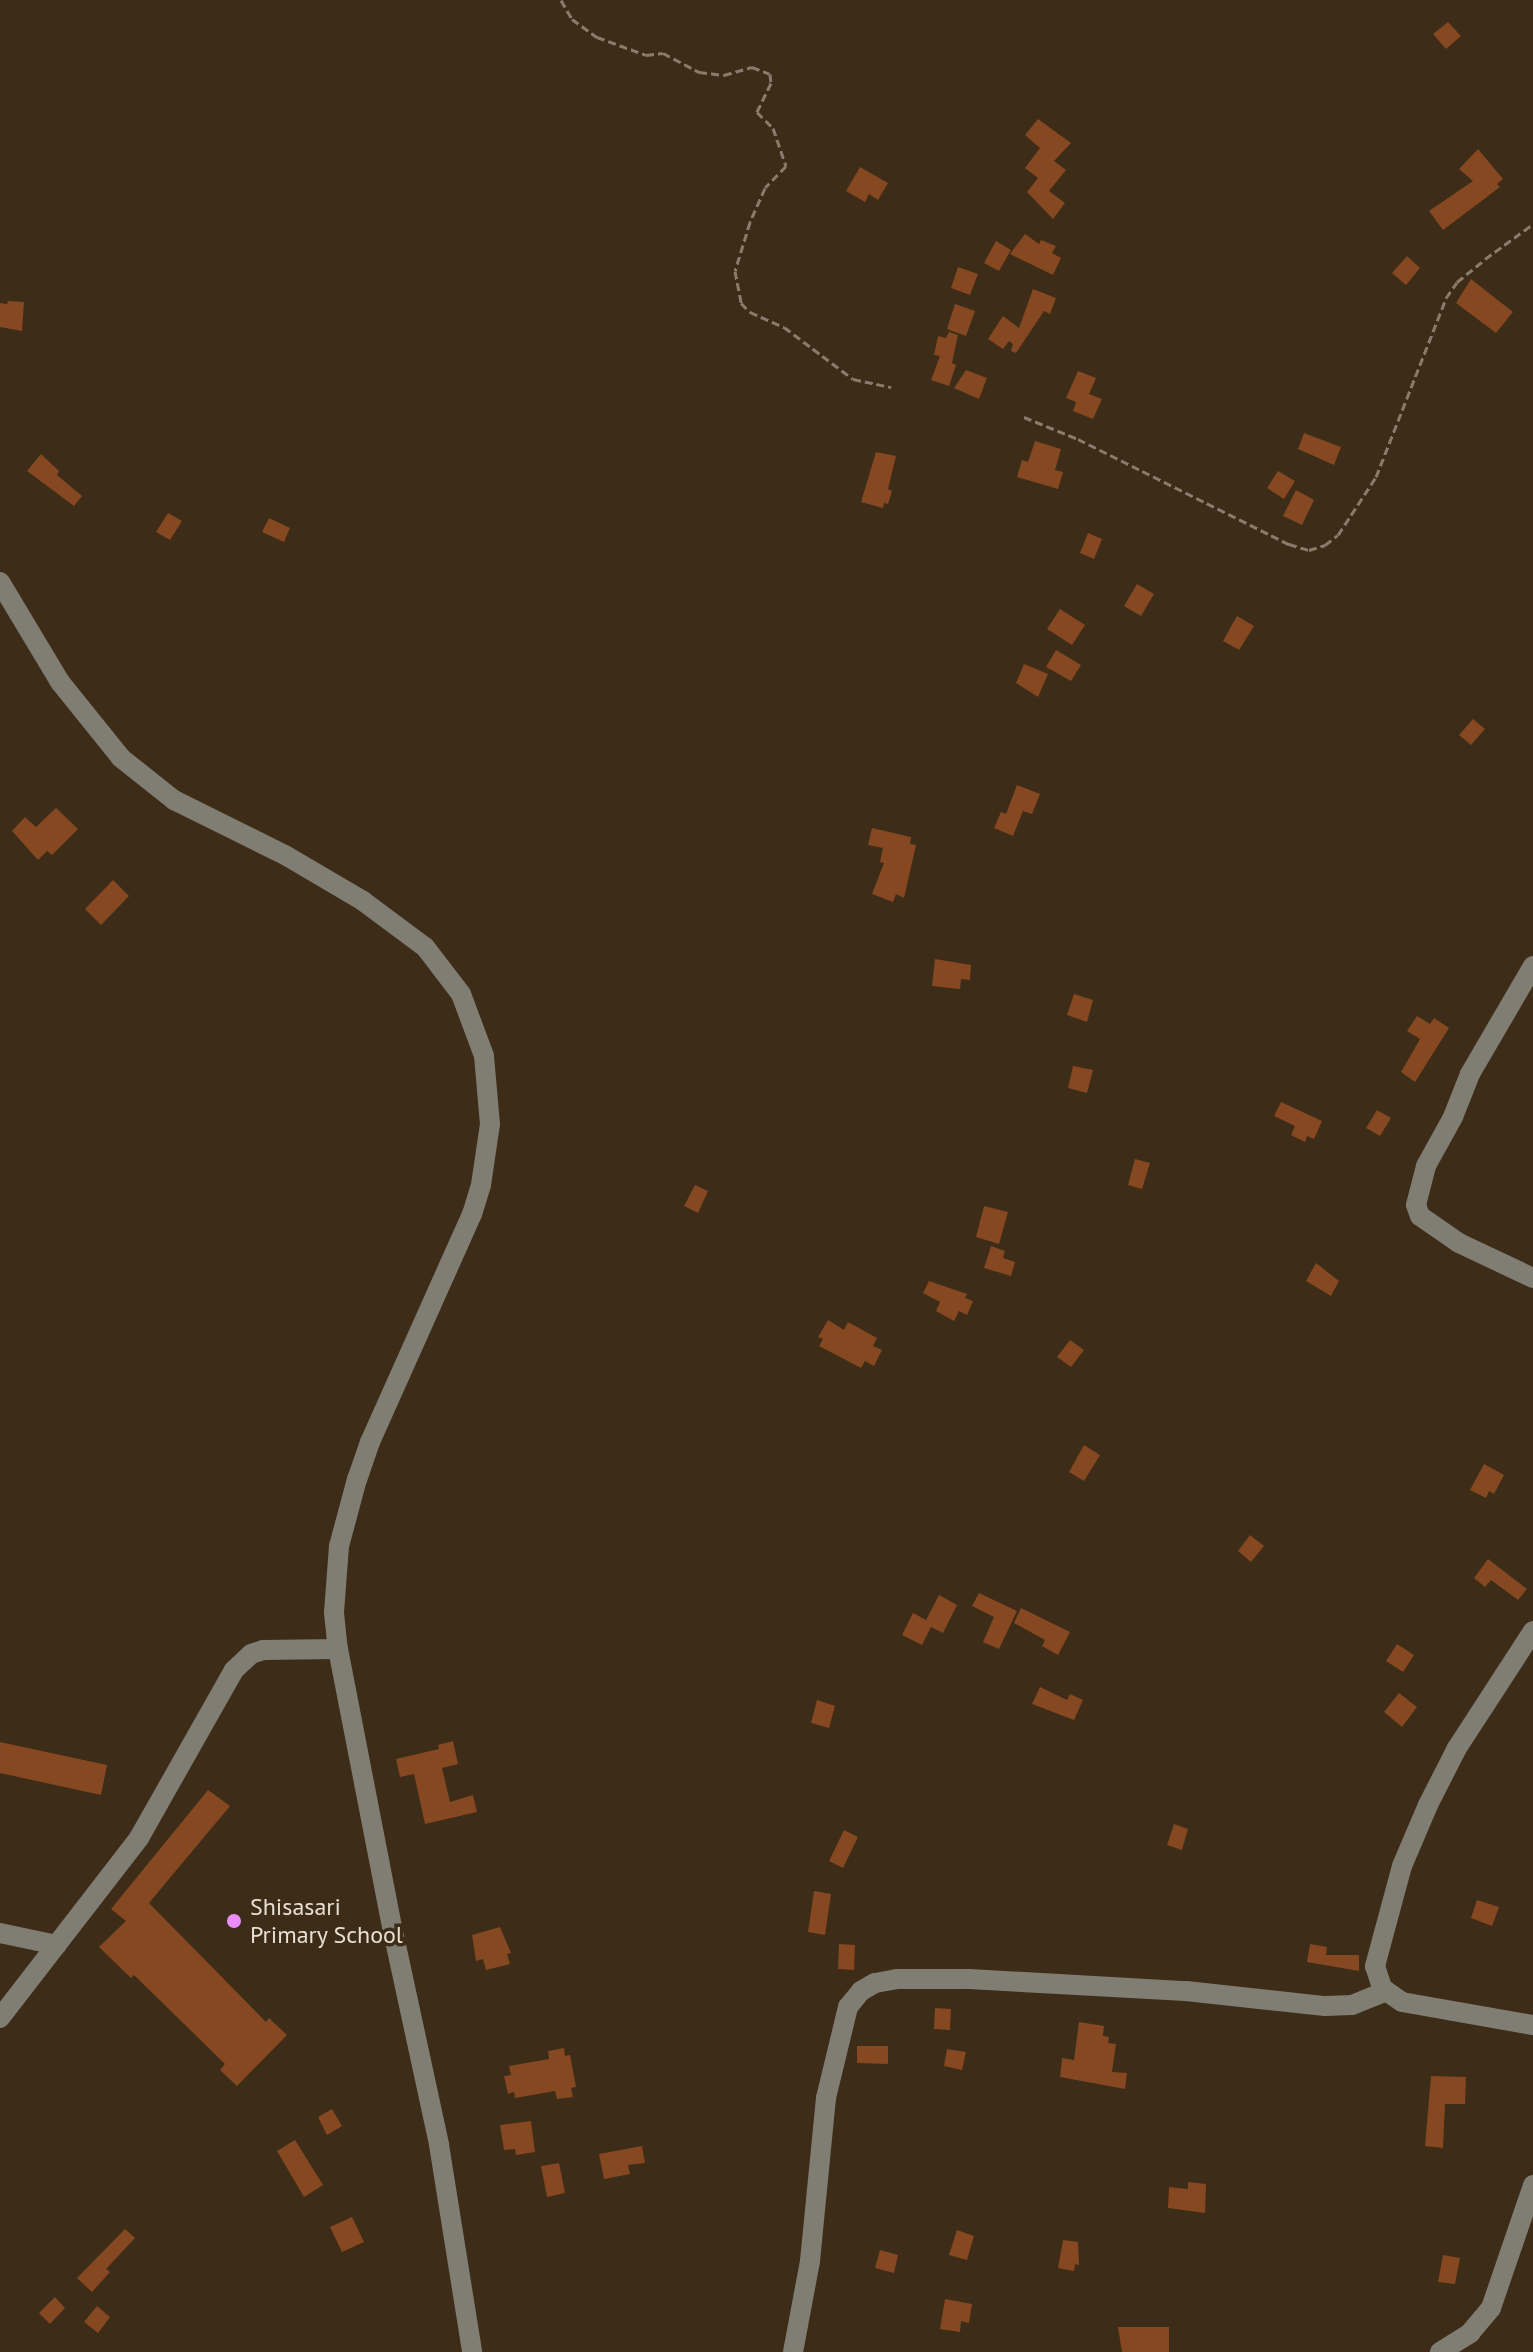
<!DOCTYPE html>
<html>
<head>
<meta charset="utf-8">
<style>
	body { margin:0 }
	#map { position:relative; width:1533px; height:2352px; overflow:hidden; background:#3c2c18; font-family:"PT Sans",sans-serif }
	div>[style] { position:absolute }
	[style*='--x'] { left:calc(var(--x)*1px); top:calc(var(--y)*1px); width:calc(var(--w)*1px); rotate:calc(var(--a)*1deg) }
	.building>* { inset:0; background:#854821 }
	.path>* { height:3px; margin-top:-1.5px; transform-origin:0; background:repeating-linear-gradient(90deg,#8a7c6c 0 8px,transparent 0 12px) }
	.minor>* { height:20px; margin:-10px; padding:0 10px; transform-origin:10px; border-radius:10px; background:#807d72 }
	.dots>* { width:22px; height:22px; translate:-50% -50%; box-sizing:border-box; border:4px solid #3c2c18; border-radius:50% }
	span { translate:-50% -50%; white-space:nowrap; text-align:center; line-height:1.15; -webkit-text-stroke:7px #3c2c18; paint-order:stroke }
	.poi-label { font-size:24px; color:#e9dfd3 }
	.left { translate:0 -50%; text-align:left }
</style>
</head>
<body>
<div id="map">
	<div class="building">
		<div style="clip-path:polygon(1448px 22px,1461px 36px,1446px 49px,1433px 34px)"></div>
		<div style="clip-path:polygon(1038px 119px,1071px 143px,1054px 161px,1066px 170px,1049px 191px,1065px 203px,1053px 219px,1027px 192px,1038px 178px,1025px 168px,1040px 148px,1025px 135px)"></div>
		<div style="clip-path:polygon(1478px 149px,1503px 179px,1497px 184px,1500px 187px,1443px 230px,1429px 211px,1473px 181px,1459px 169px)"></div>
		<div style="clip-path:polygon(860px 167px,888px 183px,878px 200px,869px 194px,865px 202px,846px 191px)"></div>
		<div style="clip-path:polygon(1025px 234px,1039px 244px,1041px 240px,1056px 246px,1052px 253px,1061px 258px,1053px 275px,1010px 254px)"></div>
		<div style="clip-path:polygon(996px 241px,1011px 250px,999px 271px,984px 263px)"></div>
		<div style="clip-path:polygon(1407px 256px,1420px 268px,1406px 285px,1392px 273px)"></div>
		<div style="clip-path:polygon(958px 267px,978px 274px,970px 295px,951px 288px)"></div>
		<div style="clip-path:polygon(1471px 279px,1513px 312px,1496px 333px,1456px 303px)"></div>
		<div style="clip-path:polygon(1033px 289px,1056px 298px,1050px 314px,1044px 311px,1016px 353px,1011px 351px,1013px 344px,1009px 341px,1003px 349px,988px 339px,1003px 316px,1019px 328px)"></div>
		<div style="clip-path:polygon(8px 301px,24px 302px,22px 331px,0 327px,0 303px,7px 304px)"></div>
		<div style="clip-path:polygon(955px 304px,975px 311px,966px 336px,947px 329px)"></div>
		<div style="clip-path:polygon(949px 332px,958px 335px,952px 363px,956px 365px,949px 386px,931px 380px,940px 356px,934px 355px,938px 336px,946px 338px)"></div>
		<div style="clip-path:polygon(966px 370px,987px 378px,979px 399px,954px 388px)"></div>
		<div style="clip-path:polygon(1078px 371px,1096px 378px,1089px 394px,1102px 399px,1093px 419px,1073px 411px,1076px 402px,1066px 398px)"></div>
		<div style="clip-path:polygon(1304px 433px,1341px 447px,1334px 465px,1298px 449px)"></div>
		<div style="clip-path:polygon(1035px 441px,1061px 449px,1055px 470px,1063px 472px,1058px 489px,1017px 477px,1022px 460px,1028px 462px)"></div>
		<div style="clip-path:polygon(876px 452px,896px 456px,888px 489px,892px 491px,888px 504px,884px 503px,883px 508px,861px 502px)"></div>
		<div style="clip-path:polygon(41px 454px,59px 471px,57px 475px,82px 496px,74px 506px,27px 471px)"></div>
		<div style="clip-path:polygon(1278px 471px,1295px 481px,1284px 499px,1267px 488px)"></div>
		<div style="clip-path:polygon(1296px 490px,1314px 500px,1302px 525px,1283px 516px)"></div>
		<div style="clip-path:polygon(168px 513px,182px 521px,170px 540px,156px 532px)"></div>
		<div style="clip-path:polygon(269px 518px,290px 528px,284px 542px,262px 532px)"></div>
		<div style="clip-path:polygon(1088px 533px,1102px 539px,1094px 559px,1080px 553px)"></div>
		<div style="clip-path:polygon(1137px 584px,1154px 594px,1141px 616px,1124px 606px)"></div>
		<div style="clip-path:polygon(1060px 609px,1085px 625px,1072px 645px,1047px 629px)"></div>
		<div style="clip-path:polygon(1237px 616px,1254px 626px,1239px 650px,1223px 641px)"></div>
		<div style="clip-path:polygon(1056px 650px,1081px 665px,1071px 681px,1046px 667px)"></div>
		<div style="clip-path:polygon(1024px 664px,1048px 674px,1038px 697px,1016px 683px)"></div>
		<div style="clip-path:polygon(1473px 719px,1485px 729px,1471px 745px,1459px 735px)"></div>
		<div style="clip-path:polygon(1017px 785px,1040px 794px,1032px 814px,1023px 811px,1013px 836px,994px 828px,1001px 812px,1006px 814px)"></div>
		<div style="clip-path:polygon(56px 808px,78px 829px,52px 855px,47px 851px,38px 860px,12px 831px,25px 817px,36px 827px)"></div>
		<div style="clip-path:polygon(872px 828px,911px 837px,910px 844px,916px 845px,904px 898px,896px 894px,893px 902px,872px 894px,884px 863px,880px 862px,883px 848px,868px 845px)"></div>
		<div style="clip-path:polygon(113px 880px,129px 896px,101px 925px,85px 909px)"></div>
		<div style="clip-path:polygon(935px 959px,971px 965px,970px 980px,961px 979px,960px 989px,932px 986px)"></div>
		<div style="clip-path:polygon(1074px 994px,1093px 1000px,1087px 1022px,1067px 1015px)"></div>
		<div style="clip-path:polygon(1417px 1016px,1430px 1024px,1434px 1018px,1449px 1028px,1415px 1082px,1401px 1072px,1420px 1039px,1407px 1031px)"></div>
		<div style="clip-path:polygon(1073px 1066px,1093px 1070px,1087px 1093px,1068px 1088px)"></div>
		<div style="clip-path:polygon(1281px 1102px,1322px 1121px,1314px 1139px,1307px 1136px,1305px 1142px,1291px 1135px,1295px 1126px,1274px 1116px)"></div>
		<div style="clip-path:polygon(1377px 1110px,1391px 1118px,1380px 1136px,1366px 1128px)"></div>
		<div style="clip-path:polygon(1135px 1159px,1150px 1163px,1142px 1189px,1128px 1185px)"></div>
		<div style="clip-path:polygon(695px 1185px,708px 1191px,698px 1213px,684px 1206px)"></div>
		<div style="clip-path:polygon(984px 1206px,1008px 1212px,999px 1244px,976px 1237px)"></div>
		<div style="clip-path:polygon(991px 1246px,1005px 1251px,1003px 1258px,1015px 1262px,1011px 1276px,984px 1268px)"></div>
		<div style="clip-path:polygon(1316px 1263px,1339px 1281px,1331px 1296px,1306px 1281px)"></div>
		<div style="clip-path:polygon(929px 1281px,967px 1294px,965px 1298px,973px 1301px,967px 1315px,959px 1311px,954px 1321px,936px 1311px,940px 1302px,923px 1293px)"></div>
		<div style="clip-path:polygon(828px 1320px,844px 1330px,848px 1322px,877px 1338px,873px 1346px,882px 1350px,874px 1366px,865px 1361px,861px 1368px,819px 1346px,823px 1339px,818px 1337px)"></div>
		<div style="clip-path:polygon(1070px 1340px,1084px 1350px,1071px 1367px,1057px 1357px)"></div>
		<div style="clip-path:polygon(1084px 1445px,1100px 1455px,1084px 1481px,1069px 1472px)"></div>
		<div style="clip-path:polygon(1484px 1464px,1504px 1475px,1494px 1494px,1489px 1491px,1486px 1498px,1470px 1490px)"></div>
		<div style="clip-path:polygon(1250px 1535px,1264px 1546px,1251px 1562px,1238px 1551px)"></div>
		<div style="clip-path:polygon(1488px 1559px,1527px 1589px,1518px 1600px,1491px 1580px,1485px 1587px,1474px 1578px)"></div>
		<div style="clip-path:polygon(979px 1593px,1017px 1611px,999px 1649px,983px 1642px,994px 1617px,972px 1606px)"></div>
		<div style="clip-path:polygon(939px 1595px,957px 1605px,943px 1633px,931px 1627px,922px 1645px,902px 1635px,913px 1613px,926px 1620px)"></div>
		<div style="clip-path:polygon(1021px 1608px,1070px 1632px,1058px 1655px,1042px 1646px,1045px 1640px,1014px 1623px)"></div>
		<div style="clip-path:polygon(1397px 1644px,1414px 1655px,1403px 1672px,1386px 1661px)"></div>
		<div style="clip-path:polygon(1040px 1687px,1067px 1700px,1070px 1694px,1083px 1700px,1074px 1720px,1032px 1704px)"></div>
		<div style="clip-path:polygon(1399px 1693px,1417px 1707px,1402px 1727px,1384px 1712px)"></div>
		<div style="clip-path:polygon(817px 1700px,835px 1706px,829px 1728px,811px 1723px)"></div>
		<div style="clip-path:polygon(453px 1741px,458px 1764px,442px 1768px,450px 1802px,473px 1795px,477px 1812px,425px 1824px,414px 1774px,400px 1777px,396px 1759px,439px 1749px,438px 1745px)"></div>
		<div style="clip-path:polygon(0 1742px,107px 1765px,101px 1795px,0 1773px)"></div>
		<div style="clip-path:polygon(208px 1790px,230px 1806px,149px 1903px,266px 2022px,269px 2018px,287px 2035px,237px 2086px,220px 2070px,225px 2064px,134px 1975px,131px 1978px,99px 1947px,126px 1921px,111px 1909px)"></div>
		<div style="clip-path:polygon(1174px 1824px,1188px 1829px,1182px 1850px,1167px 1845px)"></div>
		<div style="clip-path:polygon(844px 1830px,858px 1837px,843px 1868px,829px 1861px)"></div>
		<div style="clip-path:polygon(814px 1891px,831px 1894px,825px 1935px,808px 1932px)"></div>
		<div style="clip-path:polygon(1477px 1900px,1499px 1907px,1492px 1926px,1471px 1918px)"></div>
		<div style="clip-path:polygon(500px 1927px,511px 1953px,507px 1954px,510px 1964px,486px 1970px,483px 1959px,476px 1961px,472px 1935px)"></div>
		<div style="clip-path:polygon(839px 1944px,855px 1945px,854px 1970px,838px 1969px)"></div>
		<div style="clip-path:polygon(1310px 1944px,1327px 1947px,1326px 1955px,1359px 1955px,1359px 1971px,1307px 1962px)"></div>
		<div style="clip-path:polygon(935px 2008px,951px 2009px,950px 2030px,934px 2029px)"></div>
		<div style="clip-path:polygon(1079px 2022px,1104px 2026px,1103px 2036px,1109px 2037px,1108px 2043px,1116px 2044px,1112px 2072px,1127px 2073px,1125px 2089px,1060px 2077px,1062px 2058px,1074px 2060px)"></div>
		<div style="clip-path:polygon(857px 2046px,888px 2046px,888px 2064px,857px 2063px)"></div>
		<div style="clip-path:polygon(564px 2048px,565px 2056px,570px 2055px,576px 2087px,571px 2088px,573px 2097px,557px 2099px,555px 2091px,515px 2098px,514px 2092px,508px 2094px,504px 2076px,511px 2075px,509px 2066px,549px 2059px,548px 2051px)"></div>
		<div style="clip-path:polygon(947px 2049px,966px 2052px,962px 2070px,944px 2066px)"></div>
		<div style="clip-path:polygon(1431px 2076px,1466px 2077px,1465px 2104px,1445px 2104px,1443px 2148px,1425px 2146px)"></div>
		<div style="clip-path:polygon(332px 2109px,342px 2126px,327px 2135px,318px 2117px)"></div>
		<div style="clip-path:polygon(531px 2121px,535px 2152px,516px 2155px,515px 2149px,504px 2150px,500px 2125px)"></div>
		<div style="clip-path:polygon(295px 2140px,323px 2185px,304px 2197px,277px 2151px)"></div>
		<div style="clip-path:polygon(642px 2146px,645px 2163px,628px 2165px,630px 2174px,604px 2179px,599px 2154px)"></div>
		<div style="clip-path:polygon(559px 2163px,565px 2193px,547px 2197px,541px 2166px)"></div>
		<div style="clip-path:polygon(1188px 2182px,1206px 2184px,1205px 2213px,1168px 2208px,1169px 2187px,1188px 2189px)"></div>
		<div style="clip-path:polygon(352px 2217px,364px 2242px,342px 2252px,330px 2227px)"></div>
		<div style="clip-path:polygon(125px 2229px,135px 2238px,106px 2269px,110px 2272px,92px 2292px,77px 2278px)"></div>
		<div style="clip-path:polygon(957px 2230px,974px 2236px,967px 2260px,949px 2255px)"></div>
		<div style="clip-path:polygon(1063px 2240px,1078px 2242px,1079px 2265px,1075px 2264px,1074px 2271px,1058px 2268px)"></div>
		<div style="clip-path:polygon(880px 2250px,898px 2255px,894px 2273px,875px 2268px)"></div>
		<div style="clip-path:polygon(1443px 2255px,1460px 2258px,1455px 2284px,1438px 2282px)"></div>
		<div style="clip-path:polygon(55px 2297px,65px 2308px,50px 2324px,39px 2313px)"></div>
		<div style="clip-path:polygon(945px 2299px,972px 2304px,969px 2323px,961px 2321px,960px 2332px,940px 2329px)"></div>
		<div style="clip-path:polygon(97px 2306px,110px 2317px,98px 2333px,84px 2322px)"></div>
		<div style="clip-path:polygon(1118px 2327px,1169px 2327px,1169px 2352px,1122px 2352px)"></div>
	</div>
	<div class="path">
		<div style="--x:561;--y:0;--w:22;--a:60"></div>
		<div style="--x:572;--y:19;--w:31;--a:36"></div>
		<div style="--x:597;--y:37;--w:52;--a:20.2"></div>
		<div style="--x:646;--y:55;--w:17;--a:-7"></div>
		<div style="--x:663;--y:53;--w:41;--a:27.8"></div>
		<div style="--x:699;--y:72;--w:25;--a:7"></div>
		<div style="--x:724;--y:75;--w:29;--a:-16"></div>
		<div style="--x:752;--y:67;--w:19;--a:21"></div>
		<div style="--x:770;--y:74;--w:9;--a:84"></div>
		<div style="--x:771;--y:83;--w:32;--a:116"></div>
		<div style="--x:757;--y:112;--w:23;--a:45"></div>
		<div style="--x:773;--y:128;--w:40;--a:71.1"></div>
		<div style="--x:786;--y:166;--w:30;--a:134"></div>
		<div style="--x:765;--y:188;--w:37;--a:114"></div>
		<div style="--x:750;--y:222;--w:51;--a:107"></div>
		<div style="--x:735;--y:271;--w:33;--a:79"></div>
		<div style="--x:741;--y:303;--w:13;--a:45"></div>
		<div style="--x:750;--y:312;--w:37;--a:24"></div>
		<div style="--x:784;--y:327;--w:86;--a:37"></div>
		<div style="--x:853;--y:379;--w:39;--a:12"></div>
		<div style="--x:1024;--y:417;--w:58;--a:22.2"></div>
		<div style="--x:1078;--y:439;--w:236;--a:26.5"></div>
		<div style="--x:1289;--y:544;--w:21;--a:17"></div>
		<div style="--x:1309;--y:550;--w:17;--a:-17"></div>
		<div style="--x:1325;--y:545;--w:16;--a:-38"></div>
		<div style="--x:1338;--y:535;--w:69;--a:-56.8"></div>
		<div style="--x:1376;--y:477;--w:192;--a:-68.6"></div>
		<div style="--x:1446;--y:298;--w:19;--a:-55"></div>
		<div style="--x:1457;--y:282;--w:36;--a:-39"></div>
		<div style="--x:1485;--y:259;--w:59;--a:-36.1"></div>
	</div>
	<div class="minor">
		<div style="--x:0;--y:582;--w:117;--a:59"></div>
		<div style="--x:60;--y:682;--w:97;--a:51.2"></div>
		<div style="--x:121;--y:758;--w:68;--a:38.4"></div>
		<div style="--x:174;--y:800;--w:124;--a:26.4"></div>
		<div style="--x:285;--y:855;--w:91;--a:30.5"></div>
		<div style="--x:363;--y:901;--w:77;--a:36.6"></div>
		<div style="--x:425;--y:947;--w:59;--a:52.5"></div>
		<div style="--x:461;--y:994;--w:66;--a:69.6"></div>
		<div style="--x:484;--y:1056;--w:68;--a:85"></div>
		<div style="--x:490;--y:1124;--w:62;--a:98.4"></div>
		<div style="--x:481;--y:1185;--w:30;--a:107"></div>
		<div style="--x:472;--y:1214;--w:250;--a:114.1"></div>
		<div style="--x:370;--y:1442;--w:39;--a:109"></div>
		<div style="--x:357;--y:1479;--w:69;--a:105"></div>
		<div style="--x:339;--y:1546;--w:67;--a:94.3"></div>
		<div style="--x:334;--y:1613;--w:36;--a:84"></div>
		<div style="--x:338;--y:1649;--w:292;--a:79"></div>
		<div style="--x:394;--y:1936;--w:214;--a:77.8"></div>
		<div style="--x:439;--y:2145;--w:210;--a:80.9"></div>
		<div style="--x:1533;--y:966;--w:125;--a:120.3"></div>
		<div style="--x:1470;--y:1074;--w:46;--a:111.6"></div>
		<div style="--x:1453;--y:1117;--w:56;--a:118.9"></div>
		<div style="--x:1426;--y:1166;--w:40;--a:104.4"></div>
		<div style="--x:1416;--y:1205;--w:12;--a:70"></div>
		<div style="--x:1420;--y:1216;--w:47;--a:34.7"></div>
		<div style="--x:1459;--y:1243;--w:82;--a:25.3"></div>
		<div style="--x:1533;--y:1631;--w:140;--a:123"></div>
		<div style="--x:1457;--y:1748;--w:64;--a:117"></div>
		<div style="--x:1428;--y:1805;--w:66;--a:113.1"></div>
		<div style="--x:1402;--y:1866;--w:104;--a:105.1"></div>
		<div style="--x:1375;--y:1966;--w:23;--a:72"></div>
		<div style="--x:1382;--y:1988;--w:24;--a:35"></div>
		<div style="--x:1402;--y:2002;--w:133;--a:10"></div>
		<div style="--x:0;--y:1933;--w:58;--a:11.9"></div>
		<div style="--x:0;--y:2018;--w:227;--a:-52.3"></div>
		<div style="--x:139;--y:1838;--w:193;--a:-60.5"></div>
		<div style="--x:234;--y:1670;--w:23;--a:-43"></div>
		<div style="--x:251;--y:1654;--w:13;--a:-18"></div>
		<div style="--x:263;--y:1650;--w:75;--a:-0.8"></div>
		<div style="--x:793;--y:2352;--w:93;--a:-79.4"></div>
		<div style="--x:810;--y:2261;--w:164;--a:-84.4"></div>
		<div style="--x:826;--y:2098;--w:94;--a:-76.4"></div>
		<div style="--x:848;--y:2007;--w:21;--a:-51"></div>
		<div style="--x:861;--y:1991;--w:16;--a:-30"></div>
		<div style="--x:875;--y:1983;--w:22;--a:-10"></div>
		<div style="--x:897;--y:1979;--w:72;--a:0"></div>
		<div style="--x:969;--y:1979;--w:217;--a:3.2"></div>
		<div style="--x:1186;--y:1991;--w:140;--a:6.2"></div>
		<div style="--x:1325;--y:2006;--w:27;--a:-2"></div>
		<div style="--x:1352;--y:2005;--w:37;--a:-22"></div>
		<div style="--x:1440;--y:2352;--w:36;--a:-32"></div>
		<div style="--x:1470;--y:2333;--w:33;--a:-50"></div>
		<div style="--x:1491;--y:2308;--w:130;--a:-71.1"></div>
	</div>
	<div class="dots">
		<div style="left:234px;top:1921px;background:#ec8cfa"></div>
	</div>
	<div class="poi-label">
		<span class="left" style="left:250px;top:1921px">Shisasari<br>Primary School</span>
	</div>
</div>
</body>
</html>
